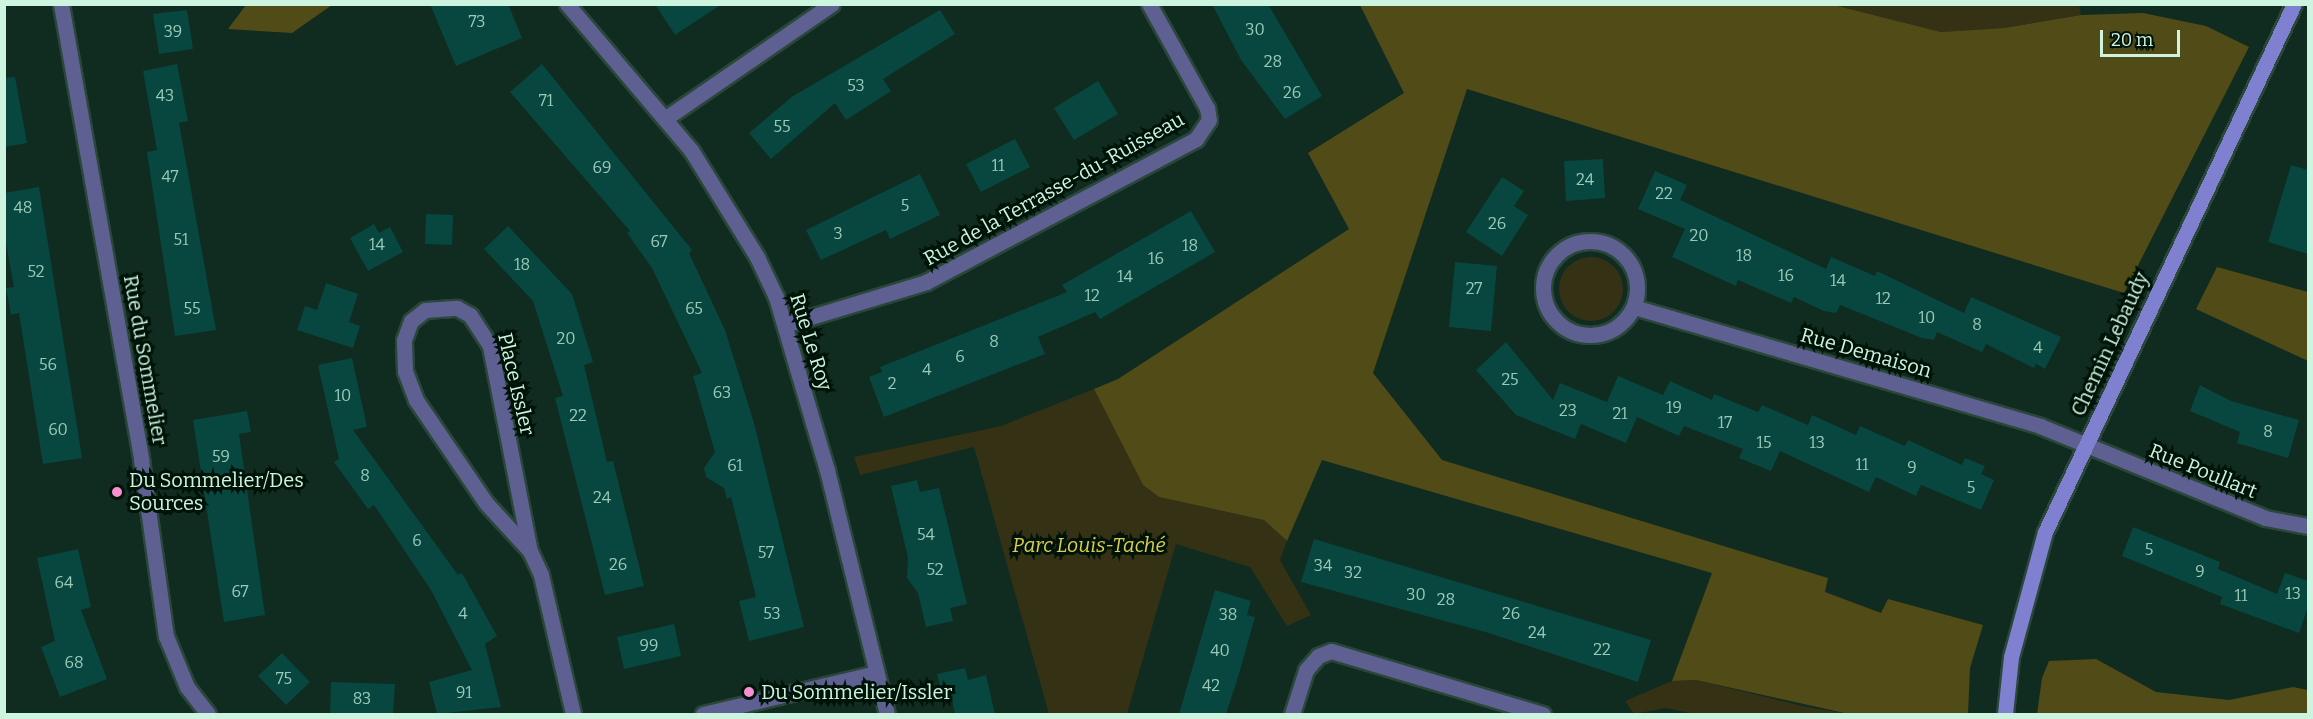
<!DOCTYPE html>
<html>
<head>
<meta charset="utf-8">
<style>
	body { margin:0 }
	#map { position:relative; width:2313px; height:719px; overflow:hidden; background:#102b1f; font-family:Bitter,serif }
	div>[style] { position:absolute }
	[style*='--x'] { left:calc(var(--x)*1px); top:calc(var(--y)*1px); width:calc(var(--w)*1px); rotate:calc(var(--a)*1deg) }
	.green>* { inset:0; background:#353114 }
	.round { border-radius:50% }
	.forest>* { inset:0; background:#514b18 }
	.building>* { inset:0; background:#07473f }
	.roads { filter:drop-shadow(2px 0 #2a473a) drop-shadow(-2px 0 #2a473a) drop-shadow(0 2px #2a473a) drop-shadow(0 -2px #2a473a) }
	.street>* { height:15px; margin:-7.5px; padding:0 7.5px; transform-origin:7.5px; border-radius:7.5px; background:#5f6092 }
	.street>.ring { margin:-7.5px; padding:0; box-sizing:content-box; background:none; border:15px solid #5f6092; border-radius:50% }
	.secondary>* { height:15px; margin:-7.5px; padding:0 7.5px; transform-origin:7.5px; border-radius:7.5px; background:#8080d1 }
	.dots>* { width:16px; height:16px; translate:-50% -50%; box-sizing:border-box; border:3px solid #001308; border-radius:50% }
	span { translate:-50% -50%; white-space:nowrap; text-align:center; line-height:1.15; -webkit-text-stroke:6px #001308; paint-order:stroke }
	.number-label { font-size:16px; color:#9bc9b7 }
	.number-label span { -webkit-text-stroke-width:0 }
	.street-label { font-size:20px; color:#ccf4df }
	.poi-label { font-size:20px; color:#ccf4df }
	.left { translate:0 -50%; text-align:left }
	.park-label { font-size:20px; color:#dece4e; font-style:italic }
	.frame { position:absolute; inset:0; border:6px solid #ccf4df; pointer-events:none }
	.scale { position:absolute; left:2100px; top:30px; width:80px; height:27px; box-sizing:border-box; border:3px solid #ccf4df; border-top:0; padding-left:8px; font-size:18px; line-height:21px; white-space:nowrap; color:#ccf4df; -webkit-text-stroke:4px #001308; paint-order:stroke }
</style>
</head>
<body>
<div id="map">
	<div class="green">
		<div style="clip-path:polygon(2079px 4px,2081px 15px,2004px 28px,1941px 32px,1829px 5px)"></div>
		<div class="round" style="left:1559px;top:257px;width:64px;height:64px"></div>
		<div style="clip-path:polygon(1094px 389px,1143px 485px,1159px 497px,1264px 520px,1287px 541px,1280px 560px,1311px 615px,1287px 626px,1250px 567px,1176px 544px,1127px 714px,1049px 714px,974px 447px,860px 475px,854px 457px,1001px 426px)"></div>
		<div style="clip-path:polygon(1696px 680px,1802px 706px,1849px 714px,1694px 714px,1666px 708px,1634px 714px,1625px 701px,1672px 681px)"></div>
	</div>
	<div class="forest">
		<div style="clip-path:polygon(1829px 4px,1941px 32px,2004px 28px,2081px 15px,2143px 13px,2206px 26px,2249px 47px,2124px 293px,1467px 89px,1373px 373px,1442px 460px,1828px 578px,1825px 592px,1881px 613px,1888px 599px,1983px 625px,1970px 668px,1968px 714px,1849px 714px,1696px 680px,1672px 681px,1712px 573px,1322px 460px,1287px 541px,1264px 520px,1159px 497px,1143px 485px,1094px 389px,1118px 379px,1349px 229px,1308px 153px,1404px 93px,1360px 5px)"></div>
		<div style="clip-path:polygon(246px 5px,246px 4px,332px 5px,292px 33px,228px 29px)"></div>
		<div style="clip-path:polygon(2217px 267px,2308px 292px,2308px 361px,2196px 309px)"></div>
		<div style="clip-path:polygon(2096px 659px,2156px 692px,2229px 700px,2293px 687px,2308px 690px,2308px 714px,2037px 714px,2042px 678px,2049px 661px)"></div>
	</div>
	<div class="building">
		<div style="clip-path:polygon(430px 4px,508px 4px,522px 38px,456px 66px)"></div>
		<div style="clip-path:polygon(655px 4px,722px 4px,675px 35px)"></div>
		<div style="clip-path:polygon(1212px 4px,1268px 4px,1322px 96px,1285px 119px,1241px 60px)"></div>
		<div style="clip-path:polygon(187px 10px,193px 49px,159px 54px,153px 14px)"></div>
		<div style="clip-path:polygon(940px 10px,955px 34px,883px 79px,891px 91px,846px 120px,835px 103px,771px 159px,749px 133px,793px 96px)"></div>
		<div style="clip-path:polygon(177px 64px,188px 121px,179px 123px,216px 330px,175px 336px,147px 152px,157px 150px,143px 71px)"></div>
		<div style="clip-path:polygon(542px 64px,692px 250px,689px 253px,725px 330px,754px 423px,804px 627px,749px 641px,739px 601px,756px 597px,731px 497px,727px 499px,724px 488px,706px 477px,704px 468px,715px 452px,693px 376px,702px 373px,652px 268px,627px 233px,630px 231px,510px 92px)"></div>
		<div style="clip-path:polygon(15px 77px,27px 143px,4px 147px,4px 78px)"></div>
		<div style="clip-path:polygon(1098px 81px,1118px 114px,1074px 140px,1054px 108px)"></div>
		<div style="clip-path:polygon(1015px 139px,1030px 167px,981px 192px,966px 164px)"></div>
		<div style="clip-path:polygon(1603px 159px,1605px 198px,1566px 201px,1564px 161px)"></div>
		<div style="clip-path:polygon(2291px 165px,2308px 170px,2308px 254px,2268px 242px)"></div>
		<div style="clip-path:polygon(1655px 171px,1687px 185px,1680px 200px,1826px 269px,1831px 257px,1875px 276px,1877px 271px,1964px 313px,1971px 297px,2061px 337px,2045px 369px,2036px 364px,2034px 368px,1986px 344px,1982px 352px,1937px 332px,1934px 340px,1922px 338px,1840px 305px,1836px 313px,1824px 311px,1794px 297px,1791px 303px,1738px 280px,1736px 286px,1672px 257px,1685px 229px,1638px 209px)"></div>
		<div style="clip-path:polygon(920px 174px,940px 215px,890px 239px,886px 230px,821px 260px,806px 230px)"></div>
		<div style="clip-path:polygon(1502px 177px,1524px 191px,1514px 206px,1528px 215px,1502px 256px,1466px 232px)"></div>
		<div style="clip-path:polygon(39px 187px,82px 458px,43px 464px,19px 313px,11px 315px,6px 288px,14px 287px,4px 232px,4px 193px)"></div>
		<div style="clip-path:polygon(1191px 211px,1215px 252px,1100px 319px,1095px 312px,1038px 337px,1045px 354px,884px 417px,869px 377px,882px 372px,880px 367px,1067px 292px,1062px 285px)"></div>
		<div style="clip-path:polygon(426px 214px,453px 215px,452px 245px,425px 244px)"></div>
		<div style="clip-path:polygon(374px 224px,379px 233px,390px 227px,403px 252px,368px 271px,350px 238px)"></div>
		<div style="clip-path:polygon(508px 226px,572px 294px,593px 362px,584px 365px,607px 462px,613px 461px,644px 586px,605px 595px,555px 398px,563px 396px,533px 301px,484px 249px)"></div>
		<div style="clip-path:polygon(1455px 262px,1497px 266px,1491px 331px,1449px 327px)"></div>
		<div style="clip-path:polygon(326px 283px,358px 294px,349px 322px,360px 326px,353px 348px,297px 330px,305px 306px,317px 310px)"></div>
		<div style="clip-path:polygon(1506px 342px,1553px 400px,1560px 383px,1607px 402px,1618px 376px,1663px 395px,1670px 381px,1712px 400px,1714px 394px,1758px 412px,1762px 405px,1808px 425px,1812px 415px,1856px 435px,1860px 426px,1905px 446px,1908px 440px,1962px 465px,1965px 458px,1985px 466px,1981px 474px,1994px 480px,1981px 510px,1921px 485px,1916px 496px,1876px 477px,1869px 492px,1780px 451px,1771px 471px,1739px 458px,1743px 449px,1684px 426px,1679px 436px,1637px 417px,1626px 443px,1581px 424px,1575px 439px,1516px 415px,1476px 370px)"></div>
		<div style="clip-path:polygon(352px 358px,367px 427px,353px 430px,458px 575px,462px 573px,497px 636px,485px 644px,501px 707px,437px 714px,429px 682px,472px 670px,431px 590px,374px 505px,368px 509px,334px 462px,339px 459px,318px 365px)"></div>
		<div style="clip-path:polygon(2200px 385px,2231px 401px,2299px 420px,2288px 458px,2237px 443px,2240px 432px,2190px 411px)"></div>
		<div style="clip-path:polygon(247px 411px,251px 432px,239px 434px,265px 615px,224px 622px,193px 420px)"></div>
		<div style="clip-path:polygon(917px 480px,920px 492px,939px 488px,967px 604px,950px 608px,953px 621px,926px 627px,918px 593px,907px 578px,908px 558px,891px 486px)"></div>
		<div style="clip-path:polygon(2133px 527px,2220px 562px,2218px 569px,2277px 594px,2285px 573px,2308px 581px,2308px 607px,2299px 633px,2220px 604px,2222px 597px,2122px 556px)"></div>
		<div style="clip-path:polygon(1314px 539px,1651px 640px,1638px 682px,1489px 633px,1301px 582px)"></div>
		<div style="clip-path:polygon(78px 549px,91px 607px,81px 610px,107px 679px,60px 697px,41px 647px,55px 641px,37px 558px)"></div>
		<div style="clip-path:polygon(1215px 590px,1251px 601px,1247px 615px,1255px 617px,1239px 674px,1226px 714px,1179px 714px)"></div>
		<div style="clip-path:polygon(674px 624px,681px 656px,624px 669px,617px 637px)"></div>
		<div style="clip-path:polygon(282px 653px,310px 682px,286px 705px,258px 676px)"></div>
		<div style="clip-path:polygon(965px 668px,968px 680px,986px 675px,995px 714px,955px 714px,951px 695px,943px 697px,937px 674px)"></div>
		<div style="clip-path:polygon(331px 682px,395px 684px,393px 714px,330px 714px)"></div>
	</div>
	<div class="roads">
		<div class="street">
			<div style="--x:61;--y:4;--w:462;--a:80"></div>
			<div style="--x:141;--y:459;--w:179;--a:82"></div>
			<div style="--x:166;--y:636;--w:55;--a:67.6"></div>
			<div style="--x:187;--y:687;--w:34;--a:52"></div>
			<div style="--x:567;--y:4;--w:192;--a:49.7"></div>
			<div style="--x:691;--y:150;--w:126;--a:58.3"></div>
			<div style="--x:757;--y:257;--w:44;--a:64.6"></div>
			<div style="--x:776;--y:297;--w:180;--a:73.6"></div>
			<div style="--x:827;--y:470;--w:251;--a:76.2"></div>
			<div style="--x:666;--y:118;--w:201;--a:-34.5"></div>
			<div class="ring" style="left:1543px;top:241px;width:79px;height:79px"></div>
			<div style="--x:1634;--y:307;--w:423;--a:16.3"></div>
			<div style="--x:2040;--y:426;--w:243;--a:22.2"></div>
			<div style="--x:2265;--y:518;--w:44;--a:10.5"></div>
			<div style="--x:788;--y:324;--w:144;--a:-16.9"></div>
			<div style="--x:926;--y:282;--w:306;--a:-27.9"></div>
			<div style="--x:1196;--y:139;--w:23;--a:-56"></div>
			<div style="--x:1209;--y:120;--w:12;--a:-99"></div>
			<div style="--x:1207;--y:108;--w:119;--a:-119.1"></div>
			<div style="--x:530;--y:551;--w:65;--a:-132.5"></div>
			<div style="--x:486;--y:503;--w:125;--a:-124.2"></div>
			<div style="--x:416;--y:400;--w:31;--a:-111"></div>
			<div style="--x:405;--y:371;--w:31;--a:-92"></div>
			<div style="--x:404;--y:340;--w:20;--a:-70"></div>
			<div style="--x:411;--y:321;--w:18;--a:-38"></div>
			<div style="--x:425;--y:310;--w:32;--a:-4"></div>
			<div style="--x:457;--y:308;--w:15;--a:28"></div>
			<div style="--x:470;--y:315;--w:37;--a:57"></div>
			<div style="--x:490;--y:346;--w:209;--a:79"></div>
			<div style="--x:530;--y:551;--w:26;--a:65"></div>
			<div style="--x:541;--y:575;--w:143;--a:77"></div>
			<div style="--x:703;--y:714;--w:178;--a:-13.3"></div>
			<div style="--x:1292;--y:714;--w:46;--a:-72.3"></div>
			<div style="--x:1306;--y:670;--w:18;--a:-49"></div>
			<div style="--x:1318;--y:656;--w:14;--a:-21"></div>
			<div style="--x:1331;--y:651;--w:221;--a:16.6"></div>
		</div>
		<div class="secondary">
			<div style="--x:2005;--y:714;--w:57;--a:-84"></div>
			<div style="--x:2011;--y:657;--w:130;--a:-74.8"></div>
			<div style="--x:2045;--y:532;--w:584;--a:-64.75"></div>
		</div>
	</div>
	<div class="dots">
		<div style="left:117px;top:492px;background:#f690d1"></div>
		<div style="left:749px;top:692px;background:#f690d1"></div>
	</div>
	<div class="number-label">
		<span style="left:477px;top:22px">73</span>
		<span style="left:1255px;top:30px">30</span>
		<span style="left:173px;top:32px">39</span>
		<span style="left:1273px;top:62px">28</span>
		<span style="left:856px;top:86px">53</span>
		<span style="left:1292px;top:93px">26</span>
		<span style="left:165px;top:96px">43</span>
		<span style="left:546px;top:101px">71</span>
		<span style="left:782px;top:127px">55</span>
		<span style="left:998px;top:166px">11</span>
		<span style="left:602px;top:168px">69</span>
		<span style="left:170px;top:177px">47</span>
		<span style="left:1585px;top:180px">24</span>
		<span style="left:1664px;top:194px">22</span>
		<span style="left:905px;top:206px">5</span>
		<span style="left:23px;top:208px">48</span>
		<span style="left:1497px;top:224px">26</span>
		<span style="left:838px;top:234px">3</span>
		<span style="left:1699px;top:236px">20</span>
		<span style="left:181px;top:240px">51</span>
		<span style="left:659px;top:242px">67</span>
		<span style="left:377px;top:245px">14</span>
		<span style="left:1190px;top:246px">18</span>
		<span style="left:1744px;top:256px">18</span>
		<span style="left:1156px;top:259px">16</span>
		<span style="left:522px;top:265px">18</span>
		<span style="left:36px;top:272px">52</span>
		<span style="left:1786px;top:276px">16</span>
		<span style="left:1125px;top:277px">14</span>
		<span style="left:1838px;top:281px">14</span>
		<span style="left:1474px;top:289px">27</span>
		<span style="left:1092px;top:296px">12</span>
		<span style="left:1883px;top:299px">12</span>
		<span style="left:192px;top:309px">55</span>
		<span style="left:694px;top:309px">65</span>
		<span style="left:1927px;top:318px">10</span>
		<span style="left:1977px;top:325px">8</span>
		<span style="left:566px;top:339px">20</span>
		<span style="left:994px;top:342px">8</span>
		<span style="left:2038px;top:348px">4</span>
		<span style="left:960px;top:357px">6</span>
		<span style="left:48px;top:365px">56</span>
		<span style="left:927px;top:370px">4</span>
		<span style="left:1510px;top:380px">25</span>
		<span style="left:892px;top:384px">2</span>
		<span style="left:722px;top:393px">63</span>
		<span style="left:343px;top:396px">10</span>
		<span style="left:1674px;top:408px">19</span>
		<span style="left:1568px;top:411px">23</span>
		<span style="left:1620px;top:414px">21</span>
		<span style="left:578px;top:416px">22</span>
		<span style="left:1725px;top:423px">17</span>
		<span style="left:58px;top:430px">60</span>
		<span style="left:2268px;top:432px">8</span>
		<span style="left:1764px;top:443px">15</span>
		<span style="left:1817px;top:443px">13</span>
		<span style="left:221px;top:457px">59</span>
		<span style="left:1862px;top:465px">11</span>
		<span style="left:735px;top:466px">61</span>
		<span style="left:1912px;top:468px">9</span>
		<span style="left:365px;top:476px">8</span>
		<span style="left:1971px;top:488px">5</span>
		<span style="left:602px;top:498px">24</span>
		<span style="left:926px;top:535px">54</span>
		<span style="left:417px;top:541px">6</span>
		<span style="left:2149px;top:550px">5</span>
		<span style="left:766px;top:553px">57</span>
		<span style="left:618px;top:565px">26</span>
		<span style="left:1323px;top:566px">34</span>
		<span style="left:935px;top:570px">52</span>
		<span style="left:2200px;top:572px">9</span>
		<span style="left:1353px;top:573px">32</span>
		<span style="left:64px;top:583px">64</span>
		<span style="left:240px;top:592px">67</span>
		<span style="left:2293px;top:594px">13</span>
		<span style="left:1416px;top:595px">30</span>
		<span style="left:2241px;top:596px">11</span>
		<span style="left:1446px;top:600px">28</span>
		<span style="left:463px;top:614px">4</span>
		<span style="left:772px;top:614px">53</span>
		<span style="left:1511px;top:614px">26</span>
		<span style="left:1228px;top:615px">38</span>
		<span style="left:1537px;top:633px">24</span>
		<span style="left:649px;top:646px">99</span>
		<span style="left:1602px;top:650px">22</span>
		<span style="left:1220px;top:651px">40</span>
		<span style="left:74px;top:663px">68</span>
		<span style="left:284px;top:679px">75</span>
		<span style="left:1211px;top:686px">42</span>
		<span style="left:464px;top:693px">91</span>
		<span style="left:362px;top:699px">83</span>
	</div>
	<div class="street-label">
		<span style="left:1054px;top:189px;rotate:-29deg">Rue de la Terrasse-du-Ruisseau</span>
		<span style="left:811px;top:342px;rotate:73deg">Rue Le Roy</span>
		<span style="left:2110px;top:344px;rotate:-65deg">Chemin Lebaudy</span>
		<span style="left:1866px;top:353px;rotate:16deg">Rue Demaison</span>
		<span style="left:145px;top:360px;rotate:80deg">Rue du Sommelier</span>
		<span style="left:516px;top:384px;rotate:77deg">Place Issler</span>
		<span style="left:2203px;top:471px;rotate:22deg">Rue Poullart</span>
	</div>
	<div class="poi-label">
		<span class="left" style="left:129px;top:492px">Du Sommelier/Des<br>Sources</span>
		<span class="left" style="left:761px;top:692px">Du Sommelier/Issler</span>
	</div>
	<div class="park-label">
		<span style="left:1089px;top:545px">Parc Louis-Taché</span>
	</div>
	<div class="frame"></div>
	<div class="scale">20 m</div>
</div>
</body>
</html>
